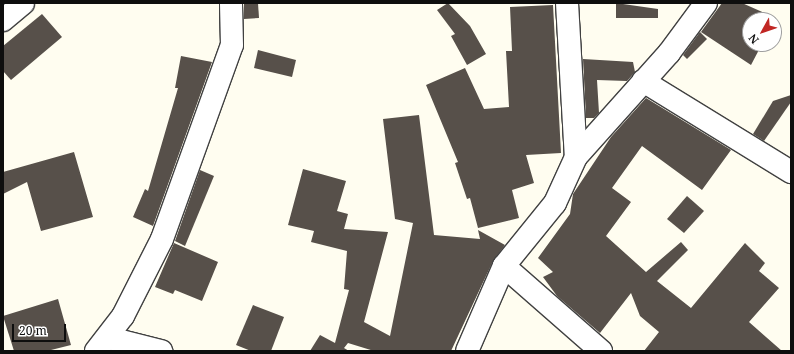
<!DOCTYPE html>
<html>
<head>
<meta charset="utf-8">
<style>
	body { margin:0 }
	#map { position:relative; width:794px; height:354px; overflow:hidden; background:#fffdf0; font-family:"Noto Serif",serif }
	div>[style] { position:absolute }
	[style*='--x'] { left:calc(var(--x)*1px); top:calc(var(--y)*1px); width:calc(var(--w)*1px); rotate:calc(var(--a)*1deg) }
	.building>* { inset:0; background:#57504a }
	.roads { filter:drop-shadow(1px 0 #414141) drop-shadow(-1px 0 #414141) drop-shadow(0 1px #414141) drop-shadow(0 -1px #414141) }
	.minor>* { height:22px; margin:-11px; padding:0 11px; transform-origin:11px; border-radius:11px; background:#fff }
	span { translate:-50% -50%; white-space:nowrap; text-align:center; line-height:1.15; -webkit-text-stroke:4px #fff; paint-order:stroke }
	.frame { position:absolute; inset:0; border:4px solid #0e0e0e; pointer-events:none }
	.north { position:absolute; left:742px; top:12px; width:40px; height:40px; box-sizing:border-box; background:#fff; border:1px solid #9f9f9f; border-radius:50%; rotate:230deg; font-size:11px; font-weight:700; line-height:16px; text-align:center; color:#0e0e0e }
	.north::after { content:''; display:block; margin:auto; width:14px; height:18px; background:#c12724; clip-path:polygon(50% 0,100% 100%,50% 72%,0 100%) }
	.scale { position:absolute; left:12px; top:324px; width:54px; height:18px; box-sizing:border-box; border:2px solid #0e0e0e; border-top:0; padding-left:5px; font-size:12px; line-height:14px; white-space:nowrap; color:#0e0e0e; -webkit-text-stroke:3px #fff; paint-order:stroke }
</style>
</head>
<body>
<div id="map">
	<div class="building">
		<div style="clip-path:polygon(244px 3px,258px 3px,259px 18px,244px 19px)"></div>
		<div style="clip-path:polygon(448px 3px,470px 26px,486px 54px,467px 65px,451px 36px,455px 34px,437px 10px)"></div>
		<div style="clip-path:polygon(616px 3px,658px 9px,658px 18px,616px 18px)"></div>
		<div style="clip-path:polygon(722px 3px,742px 3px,776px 18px,774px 21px,750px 20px,750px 44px,762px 44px,751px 65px,701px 32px)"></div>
		<div style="clip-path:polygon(553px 5px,561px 153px,526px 155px,534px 183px,512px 190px,519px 218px,478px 228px,470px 198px,467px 199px,455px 163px,458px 162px,426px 85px,465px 68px,484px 109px,509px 107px,506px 51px,512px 51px,510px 7px)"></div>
		<div style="clip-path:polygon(42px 14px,62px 37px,11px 80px,3px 71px,3px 46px)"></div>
		<div style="clip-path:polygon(700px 32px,707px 39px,687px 59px,683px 55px)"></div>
		<div style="clip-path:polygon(258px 50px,296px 60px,292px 77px,254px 68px)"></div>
		<div style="clip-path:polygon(181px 56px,212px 62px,153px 226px,133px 217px,145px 189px,148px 191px,178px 88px,175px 88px)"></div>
		<div style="clip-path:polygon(583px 59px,633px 62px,635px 72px,627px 81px,597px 80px,599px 113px,594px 118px,586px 118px)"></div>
		<div style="clip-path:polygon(791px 95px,791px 102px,764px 141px,753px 134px,773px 101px)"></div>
		<div style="clip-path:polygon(646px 98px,731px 150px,702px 190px,642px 146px,612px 188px,631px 202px,606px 236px,646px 272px,681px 242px,688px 250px,657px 281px,691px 308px,745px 243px,765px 263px,759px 271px,779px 288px,749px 322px,782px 351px,644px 351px,659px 332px,640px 316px,631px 293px,600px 333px,557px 296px,543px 277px,553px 272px,538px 258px,570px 214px,573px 194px,611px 137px)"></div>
		<div style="clip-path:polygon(419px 115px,434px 235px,480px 239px,478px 230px,505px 245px,493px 261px,451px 351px,374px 351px,348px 343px,344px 348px,349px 351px,310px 351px,320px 335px,335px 343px,349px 290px,344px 289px,347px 251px,311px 242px,314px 231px,288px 225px,303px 169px,346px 181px,337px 211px,348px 214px,344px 229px,388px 232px,364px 322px,390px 336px,413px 223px,395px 219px,383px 119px)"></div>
		<div style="clip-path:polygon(74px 152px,93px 217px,41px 231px,27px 182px,3px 194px,3px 172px)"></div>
		<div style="clip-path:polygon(200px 170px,214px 176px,185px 246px,175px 241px)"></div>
		<div style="clip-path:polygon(687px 196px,704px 211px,684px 233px,667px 219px)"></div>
		<div style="clip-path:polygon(174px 243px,218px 262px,202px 301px,175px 290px,173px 294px,155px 287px)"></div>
		<div style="clip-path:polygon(58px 299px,71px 345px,47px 351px,14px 351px,3px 316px)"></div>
		<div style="clip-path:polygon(253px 305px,284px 317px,271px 351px,251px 351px,236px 345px)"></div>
	</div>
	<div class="roads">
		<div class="minor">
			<div style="--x:567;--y:3;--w:154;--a:86.7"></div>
			<div style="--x:576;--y:157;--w:51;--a:114.5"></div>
			<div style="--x:555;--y:203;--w:81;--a:129"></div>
			<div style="--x:504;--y:266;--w:129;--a:41.2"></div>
			<div style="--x:3;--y:20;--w:26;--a:-40"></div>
			<div style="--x:643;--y:81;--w:174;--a:31.6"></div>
			<div style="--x:576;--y:157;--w:140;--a:-48.2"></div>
			<div style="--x:669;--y:53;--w:62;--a:-53.5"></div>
			<div style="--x:109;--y:338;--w:54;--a:14"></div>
			<div style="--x:96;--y:351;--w:44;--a:-52.4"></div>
			<div style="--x:123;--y:316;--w:86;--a:-63.1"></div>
			<div style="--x:162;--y:239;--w:206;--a:-70.2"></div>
			<div style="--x:232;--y:45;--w:42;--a:-91.4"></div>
			<div style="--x:467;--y:351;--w:93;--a:-66.5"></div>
		</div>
	</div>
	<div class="frame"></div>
	<div class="north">N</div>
	<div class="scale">20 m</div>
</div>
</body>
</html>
